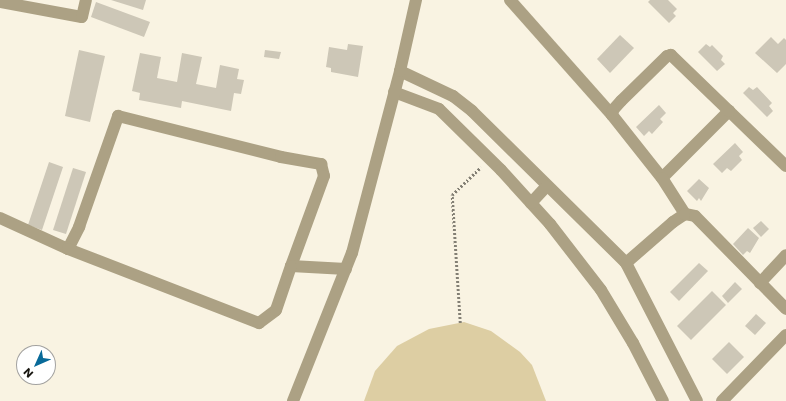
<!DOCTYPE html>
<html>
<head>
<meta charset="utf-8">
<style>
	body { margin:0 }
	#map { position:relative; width:786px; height:401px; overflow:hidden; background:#f9f3e2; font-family:Poppins,sans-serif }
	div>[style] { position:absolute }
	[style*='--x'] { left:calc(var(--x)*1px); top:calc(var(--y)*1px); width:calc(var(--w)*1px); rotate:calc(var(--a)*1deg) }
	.green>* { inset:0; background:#ddcea3 }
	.building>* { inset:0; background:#cdc7b7 }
	.path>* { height:2.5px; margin-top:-1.25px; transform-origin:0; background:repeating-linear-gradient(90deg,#837f74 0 2px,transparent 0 4px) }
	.minor>* { height:12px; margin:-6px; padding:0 6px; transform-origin:6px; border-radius:6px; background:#aca184 }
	span { translate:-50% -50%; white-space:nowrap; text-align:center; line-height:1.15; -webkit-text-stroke:3.5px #fff; paint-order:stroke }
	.north { position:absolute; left:16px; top:345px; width:40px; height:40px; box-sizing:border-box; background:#fff; border:1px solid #a3a2a0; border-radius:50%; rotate:225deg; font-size:11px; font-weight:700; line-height:16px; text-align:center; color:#191711 }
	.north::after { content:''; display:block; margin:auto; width:14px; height:18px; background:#086a99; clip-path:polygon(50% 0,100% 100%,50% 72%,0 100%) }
</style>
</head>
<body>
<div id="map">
	<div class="green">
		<div style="clip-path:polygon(464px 322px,491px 331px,520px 352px,532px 365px,546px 401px,364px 401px,375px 371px,397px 346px,429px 329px)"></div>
	</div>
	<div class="building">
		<div style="clip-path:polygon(111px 0,146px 0,143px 10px)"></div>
		<div style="clip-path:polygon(650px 0,668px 0,677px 9px,673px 13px,676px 16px,669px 23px,648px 2px)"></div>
		<div style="clip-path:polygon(96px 2px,150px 22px,144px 37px,91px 17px)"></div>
		<div style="clip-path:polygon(620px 35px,634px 48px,610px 73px,597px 59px)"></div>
		<div style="clip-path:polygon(771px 37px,778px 44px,784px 38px,786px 40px,786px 64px,777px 73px,755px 53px)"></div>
		<div style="clip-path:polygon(348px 44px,363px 46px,358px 77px,331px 72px,331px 68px,326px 67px,329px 47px,347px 50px)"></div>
		<div style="clip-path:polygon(706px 44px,710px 47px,712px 45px,723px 56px,721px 60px,725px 64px,717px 71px,698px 52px)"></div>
		<div style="clip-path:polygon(79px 50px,105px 56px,90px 122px,65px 116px)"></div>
		<div style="clip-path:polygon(265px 50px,281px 52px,279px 59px,264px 57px)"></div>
		<div style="clip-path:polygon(140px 53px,161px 57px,157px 78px,177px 82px,182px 53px,202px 57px,196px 84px,216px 88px,220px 65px,239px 69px,237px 79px,244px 80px,241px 94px,234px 93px,231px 111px,182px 101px,181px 108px,139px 100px,140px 93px,132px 91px)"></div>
		<div style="clip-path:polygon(749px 87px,753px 90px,757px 87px,772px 103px,769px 106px,773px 111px,767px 117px,743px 93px)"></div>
		<div style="clip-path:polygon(659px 105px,666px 113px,660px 119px,663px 122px,652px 134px,649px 131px,644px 136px,636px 127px)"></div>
		<div style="clip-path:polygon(735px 143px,743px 152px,739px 156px,742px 160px,731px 171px,727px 168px,722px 173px,713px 164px)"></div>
		<div style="clip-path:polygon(49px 162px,63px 167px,42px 230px,28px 225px)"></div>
		<div style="clip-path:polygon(73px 168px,86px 172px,66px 234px,53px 230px)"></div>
		<div style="clip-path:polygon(699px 179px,709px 188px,701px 201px,699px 198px,697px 201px,687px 191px)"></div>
		<div style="clip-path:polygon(761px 221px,769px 229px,761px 237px,753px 228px)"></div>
		<div style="clip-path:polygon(748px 228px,759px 238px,750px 253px,747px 251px,743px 255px,733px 244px)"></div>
		<div style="clip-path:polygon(699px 263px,708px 271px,679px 301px,670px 292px)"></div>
		<div style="clip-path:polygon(735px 282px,742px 289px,728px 303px,722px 296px)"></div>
		<div style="clip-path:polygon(712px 291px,726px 305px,691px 340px,677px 326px)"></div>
		<div style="clip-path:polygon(756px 314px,766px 323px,755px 335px,745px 326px)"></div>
		<div style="clip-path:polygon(729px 342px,744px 357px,727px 374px,712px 359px)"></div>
	</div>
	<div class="path">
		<div style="--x:460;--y:323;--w:128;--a:-93.6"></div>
		<div style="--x:452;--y:195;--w:40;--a:-44"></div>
	</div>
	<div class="minor">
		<div style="--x:510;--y:0;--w:154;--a:48.4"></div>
		<div style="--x:0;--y:2;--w:83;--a:10.4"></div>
		<div style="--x:82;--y:17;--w:17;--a:-77"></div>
		<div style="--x:400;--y:71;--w:59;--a:25.3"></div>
		<div style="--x:453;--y:96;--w:24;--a:38"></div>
		<div style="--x:472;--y:111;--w:216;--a:44.6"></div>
		<div style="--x:626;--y:263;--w:155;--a:62.8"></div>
		<div style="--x:394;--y:92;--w:48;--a:20.7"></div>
		<div style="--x:439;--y:109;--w:87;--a:44.5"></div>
		<div style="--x:501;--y:170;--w:73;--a:47.8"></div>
		<div style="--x:550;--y:224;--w:83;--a:52.3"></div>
		<div style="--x:601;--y:290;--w:62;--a:58.9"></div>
		<div style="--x:633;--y:343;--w:65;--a:62.7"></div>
		<div style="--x:729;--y:111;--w:79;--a:44"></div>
		<div style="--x:662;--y:178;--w:95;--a:-45"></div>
		<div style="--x:729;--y:111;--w:81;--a:-136"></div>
		<div style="--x:671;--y:55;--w:4;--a:166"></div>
		<div style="--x:667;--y:56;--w:64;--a:135.6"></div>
		<div style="--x:621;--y:101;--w:12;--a:132"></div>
		<div style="--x:613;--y:110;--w:5;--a:101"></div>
		<div style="--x:612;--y:115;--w:80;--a:51.6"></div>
		<div style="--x:662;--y:178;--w:43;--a:57.4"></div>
		<div style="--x:531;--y:203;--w:23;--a:-47"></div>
		<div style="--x:0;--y:218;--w:75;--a:24.5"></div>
		<div style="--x:68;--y:249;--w:25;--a:-63"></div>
		<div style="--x:79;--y:227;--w:118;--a:-70.6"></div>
		<div style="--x:118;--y:116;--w:168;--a:14.1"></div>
		<div style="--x:281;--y:157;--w:41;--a:9.9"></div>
		<div style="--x:321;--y:164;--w:12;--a:76"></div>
		<div style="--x:324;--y:176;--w:96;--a:110.1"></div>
		<div style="--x:291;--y:266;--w:55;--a:3.1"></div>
		<div style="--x:68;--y:249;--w:205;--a:21.2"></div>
		<div style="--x:259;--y:323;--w:21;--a:-37"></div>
		<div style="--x:276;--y:310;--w:46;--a:-71.2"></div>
		<div style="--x:626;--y:263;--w:62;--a:-41.1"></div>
		<div style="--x:673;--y:222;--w:14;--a:-34"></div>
		<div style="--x:685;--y:214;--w:10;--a:11"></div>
		<div style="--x:695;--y:216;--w:130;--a:45.6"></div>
		<div style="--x:760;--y:283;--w:38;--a:-47"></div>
		<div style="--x:293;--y:401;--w:159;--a:-68.3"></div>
		<div style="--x:352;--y:253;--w:188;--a:-75.2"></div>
		<div style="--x:400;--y:71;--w:73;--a:-77.3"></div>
		<div style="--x:722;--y:401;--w:92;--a:-45.9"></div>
	</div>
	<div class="north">N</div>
</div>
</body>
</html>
